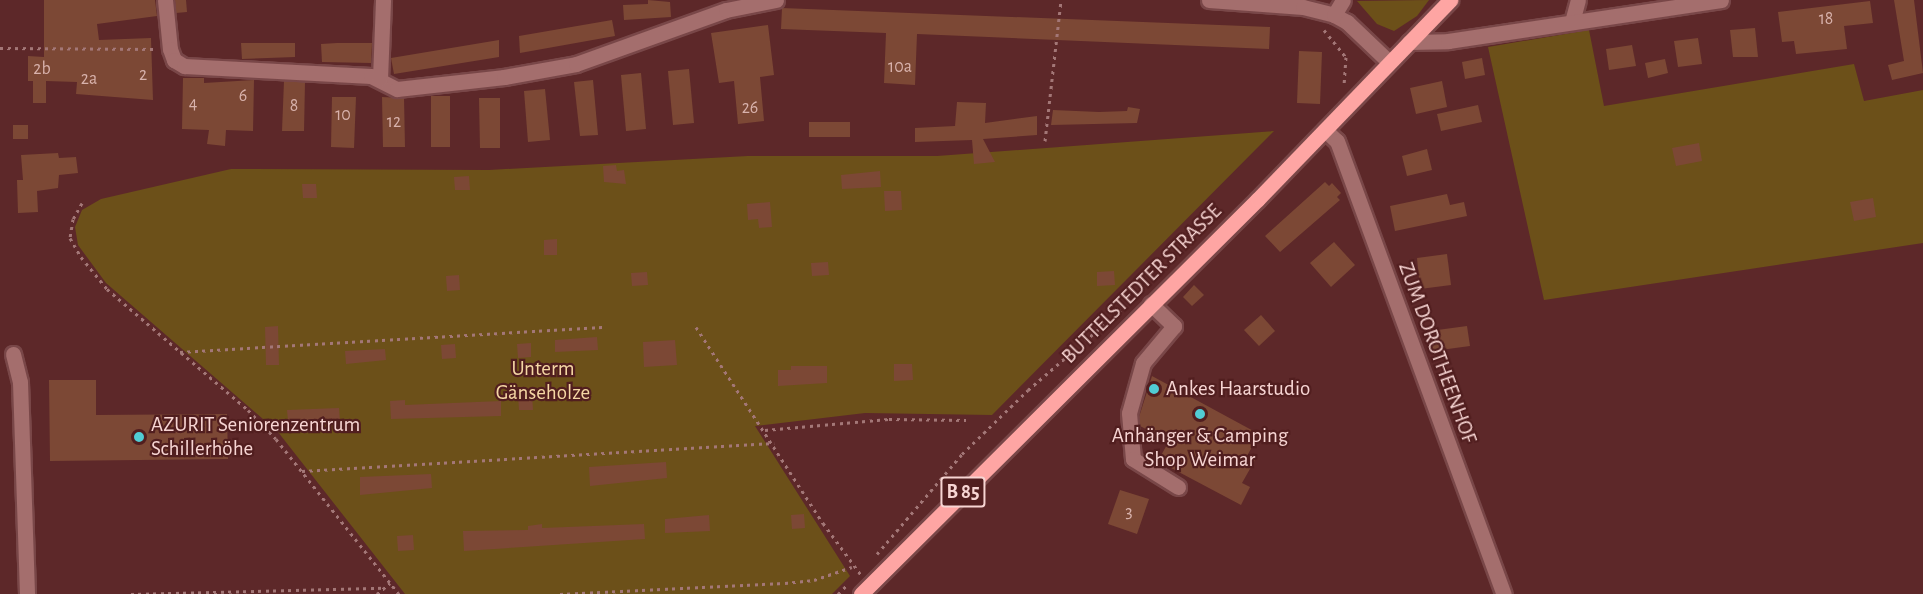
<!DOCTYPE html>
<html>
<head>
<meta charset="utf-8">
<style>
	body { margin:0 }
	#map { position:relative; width:1923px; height:594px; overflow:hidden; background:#5d2829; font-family:"Alegreya Sans",sans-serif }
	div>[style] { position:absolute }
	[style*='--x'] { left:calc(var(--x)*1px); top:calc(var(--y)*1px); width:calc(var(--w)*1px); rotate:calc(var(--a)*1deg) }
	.green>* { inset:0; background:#6c5019 }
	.building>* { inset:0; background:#7c4835 }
	.path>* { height:3px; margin-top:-1.5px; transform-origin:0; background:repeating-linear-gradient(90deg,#a37777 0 3px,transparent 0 7.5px) }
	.roads { filter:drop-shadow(2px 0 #794748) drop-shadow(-2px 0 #794748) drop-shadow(0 2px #794748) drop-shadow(0 -2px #794748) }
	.minor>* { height:15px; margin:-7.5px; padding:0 7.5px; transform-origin:7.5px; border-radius:7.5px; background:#a46e6d }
	.major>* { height:15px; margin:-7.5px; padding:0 7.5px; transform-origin:7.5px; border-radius:7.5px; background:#fea5a3 }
	.dots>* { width:16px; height:16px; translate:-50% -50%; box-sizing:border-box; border:3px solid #511e1f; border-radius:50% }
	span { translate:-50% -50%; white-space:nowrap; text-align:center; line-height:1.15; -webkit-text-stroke:4.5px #511e1f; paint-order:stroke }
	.number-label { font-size:18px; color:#d8b2ac }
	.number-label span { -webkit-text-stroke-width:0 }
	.shield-label span { padding:2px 4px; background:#511e1f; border:2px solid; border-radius:4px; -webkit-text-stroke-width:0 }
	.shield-label { font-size:20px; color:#f7d5d3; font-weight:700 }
	.street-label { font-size:21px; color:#f7d5d3 }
	.park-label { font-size:21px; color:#f5d7a4 }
	.poi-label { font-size:21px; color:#f7d5d3 }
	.left { translate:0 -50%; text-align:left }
</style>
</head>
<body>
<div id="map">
	<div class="green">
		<div style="clip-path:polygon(1429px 0,1417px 16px,1394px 31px,1377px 24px,1357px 1px)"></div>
		<div style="clip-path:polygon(1589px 30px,1604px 106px,1854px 64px,1864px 101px,1923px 90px,1923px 243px,1544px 300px,1488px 47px)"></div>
		<div style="clip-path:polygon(1274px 131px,992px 415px,865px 413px,755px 426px,850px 576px,832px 594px,405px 594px,278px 432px,106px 283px,78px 245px,75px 227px,82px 210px,101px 199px,231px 169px,489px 170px,748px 156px,937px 156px)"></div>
	</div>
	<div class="building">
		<div style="clip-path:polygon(44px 0,155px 0,157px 16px,97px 24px,99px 40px,151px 38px,153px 100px,76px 94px,77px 82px,46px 81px,46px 103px,33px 103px,33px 81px,28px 81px,28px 56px,44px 57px)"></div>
		<div style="clip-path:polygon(175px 0,186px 0,187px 12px,176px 13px)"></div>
		<div style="clip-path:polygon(648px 0,670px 2px,671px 17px,624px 20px,623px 5px,648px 4px)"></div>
		<div style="clip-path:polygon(1894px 0,1914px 0,1923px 73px,1892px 80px,1888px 65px,1904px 61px)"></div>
		<div style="clip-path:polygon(1870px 1px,1873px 23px,1844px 26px,1847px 49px,1796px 54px,1794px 41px,1782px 42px,1778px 12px)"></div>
		<div style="clip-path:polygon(782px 8px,1270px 27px,1269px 49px,917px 34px,915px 85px,884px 83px,886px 33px,781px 29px)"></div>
		<div style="clip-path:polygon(612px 20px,615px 36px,520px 53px,519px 36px)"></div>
		<div style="clip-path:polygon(768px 25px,774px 75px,760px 77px,764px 121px,738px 124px,734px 81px,719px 83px,711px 33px)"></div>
		<div style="clip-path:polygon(1755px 28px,1758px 57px,1733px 57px,1730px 30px)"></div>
		<div style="clip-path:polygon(1698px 38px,1702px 64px,1678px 67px,1674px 41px)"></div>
		<div style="clip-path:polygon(499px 40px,499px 57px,394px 74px,391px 58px)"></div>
		<div style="clip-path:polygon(241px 43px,295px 43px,295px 57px,242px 59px)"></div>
		<div style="clip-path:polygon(337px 43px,372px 43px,371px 63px,322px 62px,321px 44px)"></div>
		<div style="clip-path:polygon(1632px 45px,1636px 66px,1609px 70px,1606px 49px)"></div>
		<div style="clip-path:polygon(1299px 51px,1322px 52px,1320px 104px,1297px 103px)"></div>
		<div style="clip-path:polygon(1482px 58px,1485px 75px,1465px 79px,1462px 62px)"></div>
		<div style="clip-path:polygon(1665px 59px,1668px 73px,1648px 78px,1645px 63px)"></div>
		<div style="clip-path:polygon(689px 69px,694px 123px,673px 125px,668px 71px)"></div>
		<div style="clip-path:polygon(641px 73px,646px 129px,626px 131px,621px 75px)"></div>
		<div style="clip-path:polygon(183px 78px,204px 78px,204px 83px,254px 80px,253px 131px,226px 130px,225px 146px,207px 144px,209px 130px,182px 129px)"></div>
		<div style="clip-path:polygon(593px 80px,598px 135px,580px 136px,574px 82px)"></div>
		<div style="clip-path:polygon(284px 81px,305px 82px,304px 131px,282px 131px)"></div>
		<div style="clip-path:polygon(1442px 81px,1447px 107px,1416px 114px,1410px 88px)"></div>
		<div style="clip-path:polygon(545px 89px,550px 140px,528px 142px,524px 91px)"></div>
		<div style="clip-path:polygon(431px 96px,450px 96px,450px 147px,431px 147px)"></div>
		<div style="clip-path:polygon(332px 97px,356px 97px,354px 148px,331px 147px)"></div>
		<div style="clip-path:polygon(382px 97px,404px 98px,405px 147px,383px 147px)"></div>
		<div style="clip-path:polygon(479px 98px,500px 98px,500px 148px,480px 148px)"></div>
		<div style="clip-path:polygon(957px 102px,986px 103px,985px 123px,1037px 116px,1037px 135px,983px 139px,995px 162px,974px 164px,972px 140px,915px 142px,915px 128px,955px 126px)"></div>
		<div style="clip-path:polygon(1478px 105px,1482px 122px,1441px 131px,1437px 114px)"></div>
		<div style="clip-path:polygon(1128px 107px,1140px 109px,1137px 123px,1051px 125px,1053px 110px,1099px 112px,1127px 111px)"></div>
		<div style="clip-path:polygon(809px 122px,850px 122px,850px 137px,809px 137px)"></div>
		<div style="clip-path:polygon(13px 125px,28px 125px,28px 139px,13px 139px)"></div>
		<div style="clip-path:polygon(1699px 143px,1702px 161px,1676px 166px,1672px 148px)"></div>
		<div style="clip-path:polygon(1427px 149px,1432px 170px,1407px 176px,1402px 156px)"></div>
		<div style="clip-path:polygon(58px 153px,59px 158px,76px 157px,78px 173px,59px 175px,58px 188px,37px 191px,38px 212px,18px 213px,17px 180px,23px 180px,21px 155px)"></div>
		<div style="clip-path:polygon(616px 165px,617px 171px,624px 170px,626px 184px,604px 182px,603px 166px)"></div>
		<div style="clip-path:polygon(880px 171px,881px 187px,842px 189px,841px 175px)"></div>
		<div style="clip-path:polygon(469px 176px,470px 190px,455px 190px,454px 177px)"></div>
		<div style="clip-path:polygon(1325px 182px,1329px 186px,1332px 183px,1341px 193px,1337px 197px,1340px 200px,1280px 252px,1265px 236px)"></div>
		<div style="clip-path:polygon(302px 184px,316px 184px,317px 198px,303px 198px)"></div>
		<div style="clip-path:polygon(884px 191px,901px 191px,902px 210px,885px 211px)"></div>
		<div style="clip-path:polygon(1447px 194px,1450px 205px,1464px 202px,1467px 216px,1395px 231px,1390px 206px)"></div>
		<div style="clip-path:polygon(1873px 198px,1876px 217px,1854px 221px,1850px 202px)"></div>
		<div style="clip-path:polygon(770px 202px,772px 227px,759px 228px,758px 219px,748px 220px,747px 204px)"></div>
		<div style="clip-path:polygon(557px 239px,557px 255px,544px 255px,544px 240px)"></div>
		<div style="clip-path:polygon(1334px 242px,1355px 265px,1331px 287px,1310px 263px)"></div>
		<div style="clip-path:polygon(1447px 254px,1451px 285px,1420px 289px,1417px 258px)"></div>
		<div style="clip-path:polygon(828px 262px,829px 275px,812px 276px,811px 263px)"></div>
		<div style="clip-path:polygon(1114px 271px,1115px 285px,1097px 286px,1097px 272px)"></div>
		<div style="clip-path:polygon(647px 272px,648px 285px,632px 286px,631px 273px)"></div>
		<div style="clip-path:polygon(459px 275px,460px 290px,447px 291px,446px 276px)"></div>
		<div style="clip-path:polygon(1194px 285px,1204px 295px,1192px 306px,1183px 297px)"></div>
		<div style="clip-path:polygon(1261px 315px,1275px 331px,1259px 346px,1244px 330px)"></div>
		<div style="clip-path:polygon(278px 326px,279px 365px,266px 365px,265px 327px)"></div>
		<div style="clip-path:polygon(1467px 326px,1470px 346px,1433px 351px,1430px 331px)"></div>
		<div style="clip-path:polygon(597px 337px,598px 350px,555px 352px,555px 340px)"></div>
		<div style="clip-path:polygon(675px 340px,677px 365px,644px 367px,643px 342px)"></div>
		<div style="clip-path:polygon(531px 343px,531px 357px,518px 358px,517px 344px)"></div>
		<div style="clip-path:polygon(455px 344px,456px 358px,442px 359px,441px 345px)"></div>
		<div style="clip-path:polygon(385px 349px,386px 360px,346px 364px,345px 351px)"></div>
		<div style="clip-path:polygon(894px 364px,912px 364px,913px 380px,894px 381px)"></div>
		<div style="clip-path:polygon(791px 366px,827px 366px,827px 383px,778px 386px,778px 370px,791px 370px)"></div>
		<div style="clip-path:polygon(1152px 376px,1259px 434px,1247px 456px,1255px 460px,1242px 483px,1250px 487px,1241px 505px,1158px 461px,1169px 441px,1140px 426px,1139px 417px)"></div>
		<div style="clip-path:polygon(49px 380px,96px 380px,96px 415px,227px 414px,228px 459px,50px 461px)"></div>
		<div style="clip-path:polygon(532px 394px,533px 410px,519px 410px,518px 395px)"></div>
		<div style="clip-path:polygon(405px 400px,405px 405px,501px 401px,501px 416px,391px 419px,390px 401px)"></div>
		<div style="clip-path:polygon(339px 408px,340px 421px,310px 423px,310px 429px,289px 431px,287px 410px)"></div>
		<div style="clip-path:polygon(666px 462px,667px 478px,590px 486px,589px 467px)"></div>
		<div style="clip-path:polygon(431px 474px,432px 488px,360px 495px,360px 477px)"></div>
		<div style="clip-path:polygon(1120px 490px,1149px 499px,1137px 534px,1108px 524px)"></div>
		<div style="clip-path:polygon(804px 514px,805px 528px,792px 529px,791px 515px)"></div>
		<div style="clip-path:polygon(709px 515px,710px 531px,665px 533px,665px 519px)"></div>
		<div style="clip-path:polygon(542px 524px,542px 528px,644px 524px,645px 539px,464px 551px,463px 531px,528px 530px,528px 526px)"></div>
		<div style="clip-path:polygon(413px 535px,414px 550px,398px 551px,397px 536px)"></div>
	</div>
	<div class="path">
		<div style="--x:1324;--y:30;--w:35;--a:51"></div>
		<div style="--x:1346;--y:57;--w:29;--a:94"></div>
		<div style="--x:0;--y:48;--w:156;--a:0.4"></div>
		<div style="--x:1045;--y:141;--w:142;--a:-83.5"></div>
		<div style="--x:82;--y:203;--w:18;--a:119"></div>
		<div style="--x:73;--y:219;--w:19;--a:99"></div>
		<div style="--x:70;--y:238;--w:22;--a:60"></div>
		<div style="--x:81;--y:257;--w:41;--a:50.9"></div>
		<div style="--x:107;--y:289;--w:186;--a:40.6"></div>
		<div style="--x:248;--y:410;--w:40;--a:46"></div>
		<div style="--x:276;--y:439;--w:198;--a:51.6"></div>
		<div style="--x:696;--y:327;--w:234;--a:57.1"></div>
		<div style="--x:823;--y:523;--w:64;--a:53.8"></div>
		<div style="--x:180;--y:352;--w:427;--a:-3.4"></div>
		<div style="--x:765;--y:430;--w:124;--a:-5.1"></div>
		<div style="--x:889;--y:419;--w:77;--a:0.7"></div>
		<div style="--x:302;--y:471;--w:473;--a:-3.4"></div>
		<div style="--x:877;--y:554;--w:131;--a:-49.6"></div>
		<div style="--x:962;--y:454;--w:92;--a:-44.1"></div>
		<div style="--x:1028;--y:390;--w:127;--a:-40.8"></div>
		<div style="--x:131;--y:594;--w:253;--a:-1.4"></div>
		<div style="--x:377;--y:594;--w:17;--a:-40"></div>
		<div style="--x:560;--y:594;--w:225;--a:-2.8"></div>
		<div style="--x:785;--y:583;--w:29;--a:-6"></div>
		<div style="--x:814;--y:580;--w:40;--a:-18.9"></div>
		<div style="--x:838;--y:594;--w:13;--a:-45"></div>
	</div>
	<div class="roads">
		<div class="minor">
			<div style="--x:165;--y:0;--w:49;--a:84.2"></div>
			<div style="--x:170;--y:49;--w:12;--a:70"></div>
			<div style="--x:174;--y:60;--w:12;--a:31"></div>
			<div style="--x:184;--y:66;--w:187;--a:3.1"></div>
			<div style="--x:371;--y:76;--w:29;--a:27"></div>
			<div style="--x:397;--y:89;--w:108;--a:-6.4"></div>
			<div style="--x:504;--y:77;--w:73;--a:-10.2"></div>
			<div style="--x:576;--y:64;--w:159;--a:-19.8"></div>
			<div style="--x:726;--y:10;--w:51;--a:-11.3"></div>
			<div style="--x:1209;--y:0;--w:94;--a:4.3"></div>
			<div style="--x:1303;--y:7;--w:32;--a:14"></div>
			<div style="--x:1334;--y:15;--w:15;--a:28"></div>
			<div style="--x:1347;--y:22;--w:58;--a:43.6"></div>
			<div style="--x:1334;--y:15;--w:17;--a:-59"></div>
			<div style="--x:1572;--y:22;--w:23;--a:-75"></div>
			<div style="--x:1409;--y:42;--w:39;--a:-1"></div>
			<div style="--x:1448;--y:41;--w:276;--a:-8.5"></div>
			<div style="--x:380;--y:79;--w:79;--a:-87.8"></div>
			<div style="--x:1325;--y:130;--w:16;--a:43"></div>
			<div style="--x:1337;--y:141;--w:483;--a:69.8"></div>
			<div style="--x:1151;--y:304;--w:32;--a:44"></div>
			<div style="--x:1174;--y:326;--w:48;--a:130"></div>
			<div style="--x:1143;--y:363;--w:52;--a:105.6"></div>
			<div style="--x:1129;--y:413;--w:46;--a:85"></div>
			<div style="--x:1133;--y:459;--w:53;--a:31.9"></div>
			<div style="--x:13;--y:354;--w:29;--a:76"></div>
			<div style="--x:20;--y:382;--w:212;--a:88.1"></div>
		</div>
		<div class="major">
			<div style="--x:861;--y:594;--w:560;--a:-44.86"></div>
			<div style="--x:1258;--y:199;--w:277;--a:-46"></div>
		</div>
	</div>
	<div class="dots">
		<div style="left:1154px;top:389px;background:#51ccd4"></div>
		<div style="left:1200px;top:414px;background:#51ccd4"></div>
		<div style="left:139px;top:437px;background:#51ccd4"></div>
	</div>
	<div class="number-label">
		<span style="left:1826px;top:19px">18</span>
		<span style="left:900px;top:67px">10a</span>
		<span style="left:42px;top:69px">2b</span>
		<span style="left:143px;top:75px">2</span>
		<span style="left:89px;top:79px">2a</span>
		<span style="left:243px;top:96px">6</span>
		<span style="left:193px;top:104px">4</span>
		<span style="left:294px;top:106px">8</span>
		<span style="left:750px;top:108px">26</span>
		<span style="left:343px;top:115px">10</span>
		<span style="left:394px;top:122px">12</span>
		<span style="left:1129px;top:512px">3</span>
	</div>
	<div class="shield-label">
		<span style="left:963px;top:492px">B 85</span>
	</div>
	<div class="street-label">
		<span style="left:1142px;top:284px;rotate:-45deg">BUTTELSTEDTER STRASSE</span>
		<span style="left:1437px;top:353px;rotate:70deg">ZUM DOROTHEENHOF</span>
	</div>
	<div class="park-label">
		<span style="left:543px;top:381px">Unterm<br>Gänseholze</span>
	</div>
	<div class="poi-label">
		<span class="left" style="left:1166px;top:389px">Ankes Haarstudio</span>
		<span class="left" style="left:151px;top:437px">AZURIT Seniorenzentrum<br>Schillerhöhe</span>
		<span style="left:1200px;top:448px">Anhänger &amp; Camping<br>Shop Weimar</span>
	</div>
</div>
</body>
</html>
